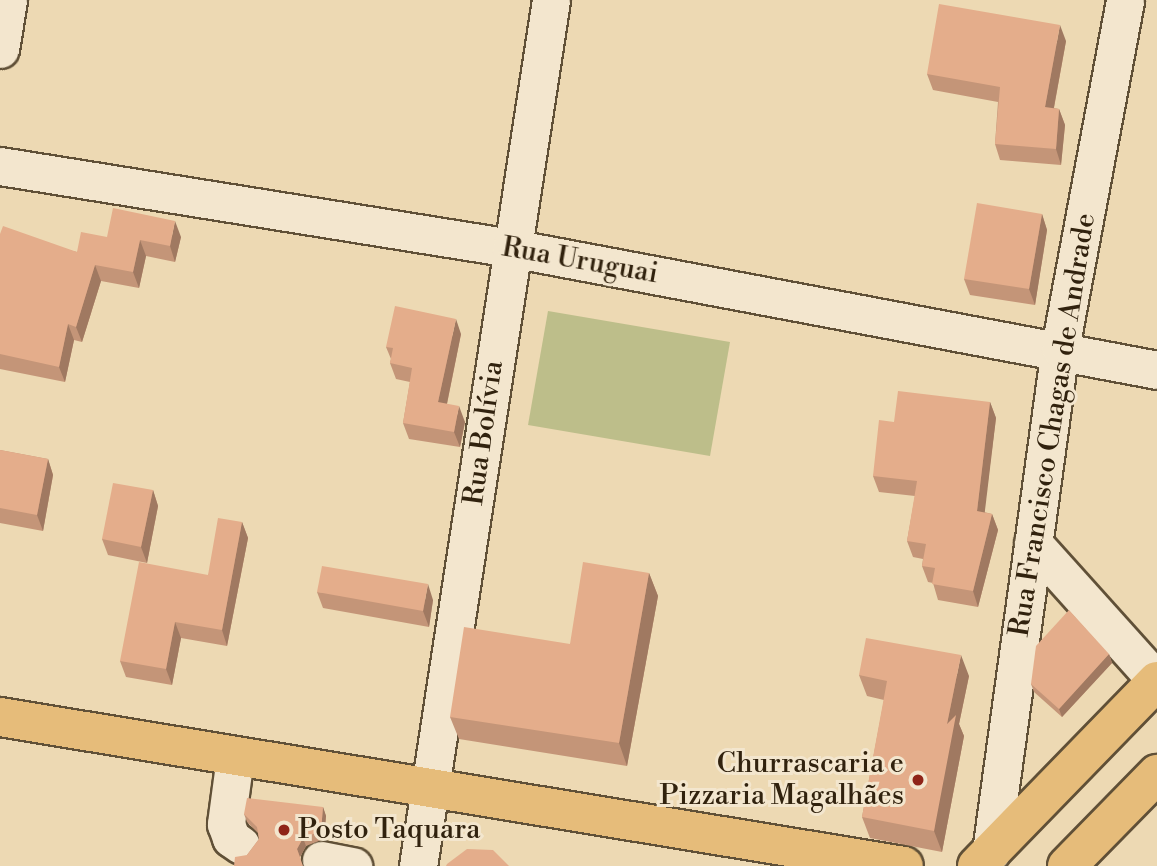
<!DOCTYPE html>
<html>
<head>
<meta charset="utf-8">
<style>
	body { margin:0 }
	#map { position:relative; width:1157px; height:866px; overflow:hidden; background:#edd9b3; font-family:"Libre Bodoni",serif }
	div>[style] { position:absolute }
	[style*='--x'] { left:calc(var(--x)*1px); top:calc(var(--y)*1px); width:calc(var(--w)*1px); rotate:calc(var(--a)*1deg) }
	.green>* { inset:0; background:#bdbe8a }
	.roads { filter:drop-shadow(2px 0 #605037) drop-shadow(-2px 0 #605037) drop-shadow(0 2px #605037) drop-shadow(0 -2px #605037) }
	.minor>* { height:37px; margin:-18.5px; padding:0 18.5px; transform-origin:18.5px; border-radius:18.5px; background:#f3e6ce }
	.major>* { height:38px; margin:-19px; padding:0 19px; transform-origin:19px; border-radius:19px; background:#e6bc7a }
	.wall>* { inset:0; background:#c49578 }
	.shaded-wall>* { inset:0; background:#a07961 }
	.building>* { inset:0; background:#e4ad8b }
	.dots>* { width:19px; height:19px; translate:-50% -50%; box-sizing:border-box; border:4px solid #f3e6ce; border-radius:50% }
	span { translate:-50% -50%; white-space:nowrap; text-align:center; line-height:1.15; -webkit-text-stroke:6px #f3e6ce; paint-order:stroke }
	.street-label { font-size:28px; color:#31220e }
	.poi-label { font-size:28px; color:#31220e }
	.right { translate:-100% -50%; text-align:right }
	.left { translate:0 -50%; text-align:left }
</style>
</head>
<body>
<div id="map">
	<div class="green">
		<div style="clip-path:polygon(548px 311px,730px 342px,710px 456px,528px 425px)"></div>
	</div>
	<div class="roads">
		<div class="minor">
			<div style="--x:0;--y:49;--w:50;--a:-80.7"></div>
			<div style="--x:0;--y:166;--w:518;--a:9.12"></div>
			<div style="--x:511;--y:248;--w:657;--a:10.69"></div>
			<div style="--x:1033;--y:543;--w:186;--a:48.1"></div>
			<div style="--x:235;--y:757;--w:68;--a:97.7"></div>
			<div style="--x:226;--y:824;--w:15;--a:70"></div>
			<div style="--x:231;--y:838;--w:12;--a:35"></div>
			<div style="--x:991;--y:852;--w:509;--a:-82.2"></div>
			<div style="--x:1060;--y:348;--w:354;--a:-79.4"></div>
			<div style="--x:321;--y:860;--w:33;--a:11"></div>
			<div style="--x:418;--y:866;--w:876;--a:-81.27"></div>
		</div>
		<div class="major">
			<div style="--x:0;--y:717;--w:916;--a:9.36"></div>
			<div style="--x:977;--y:866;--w:258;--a:-45.8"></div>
			<div style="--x:1067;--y:866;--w:129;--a:-45.6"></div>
		</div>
	</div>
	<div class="wall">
		<div style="clip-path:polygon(1066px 41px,1054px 108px,1059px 109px,1065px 125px,1061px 165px,1000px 160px,995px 144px,998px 102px,933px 90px,927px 74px)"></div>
		<div style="clip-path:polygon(1042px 214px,1047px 230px,1035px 305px,970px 295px,964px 279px)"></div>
		<div style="clip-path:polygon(0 234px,77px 252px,107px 237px,181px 237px,175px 262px,146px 256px,139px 288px,101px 281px,82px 342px,74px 340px,65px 382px,0 369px)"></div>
		<div style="clip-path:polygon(461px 334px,447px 404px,465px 422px,460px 447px,409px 439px,403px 423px,410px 382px,396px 379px,390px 363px,391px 359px,386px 347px)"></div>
		<div style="clip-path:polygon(990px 402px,996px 418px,984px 512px,992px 514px,998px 530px,978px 607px,938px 600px,933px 583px,928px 582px,922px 566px,923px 559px,913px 557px,907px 541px,915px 496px,879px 492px,873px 476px,894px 422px)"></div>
		<div style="clip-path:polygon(0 450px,48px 459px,53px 475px,43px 531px,0 523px)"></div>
		<div style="clip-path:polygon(153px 490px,158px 506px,147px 563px,108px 555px,102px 539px)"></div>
		<div style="clip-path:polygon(242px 522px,248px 538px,227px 646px,181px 638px,172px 685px,126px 677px,120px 661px,208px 575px)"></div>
		<div style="clip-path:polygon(649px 573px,658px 596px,627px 766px,459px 739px,450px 717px,570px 644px)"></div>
		<div style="clip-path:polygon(317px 592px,433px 600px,429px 627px,323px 608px)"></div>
		<div style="clip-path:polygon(1109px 654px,1112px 663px,1062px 717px,1034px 692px,1031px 684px)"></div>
		<div style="clip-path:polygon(859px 675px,969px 676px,959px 724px,964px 736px,942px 852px,870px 838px,862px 817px,884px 700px,867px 696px)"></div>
		<div style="clip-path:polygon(323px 807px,326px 816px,324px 839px,306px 846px,300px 857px,247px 855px,259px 839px,258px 833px,247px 822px,244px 814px)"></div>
	</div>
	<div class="shaded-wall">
		<div style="clip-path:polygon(1060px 25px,1066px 41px,1051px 123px,1045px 107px)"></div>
		<div style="clip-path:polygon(1059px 109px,1065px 125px,1061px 165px,1056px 149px)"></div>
		<div style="clip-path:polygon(1042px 214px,1047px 230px,1035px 305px,1029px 289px)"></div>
		<div style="clip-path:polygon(175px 221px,181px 237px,175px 262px,170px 246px)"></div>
		<div style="clip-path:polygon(140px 240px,146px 256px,139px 288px,133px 272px)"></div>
		<div style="clip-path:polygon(95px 265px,101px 281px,82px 342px,76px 327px)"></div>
		<div style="clip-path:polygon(456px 319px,461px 334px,444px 418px,438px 402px)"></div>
		<div style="clip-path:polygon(68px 324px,74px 340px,65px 382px,59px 367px)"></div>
		<div style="clip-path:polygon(990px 402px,996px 418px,983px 527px,977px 511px)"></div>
		<div style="clip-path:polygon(459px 406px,465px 422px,460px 447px,454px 432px)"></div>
		<div style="clip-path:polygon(48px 459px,53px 475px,43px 531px,37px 515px)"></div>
		<div style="clip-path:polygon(153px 490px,158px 506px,147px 563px,141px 547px)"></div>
		<div style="clip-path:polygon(992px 514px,998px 530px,978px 607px,973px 591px)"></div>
		<div style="clip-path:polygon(242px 522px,248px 538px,227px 646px,222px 630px)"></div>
		<div style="clip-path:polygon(649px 573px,658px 596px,627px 766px,619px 743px)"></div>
		<div style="clip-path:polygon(428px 584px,433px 600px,429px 627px,423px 611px)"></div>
		<div style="clip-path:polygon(175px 622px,181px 638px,172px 685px,166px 669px)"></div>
		<div style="clip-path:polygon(1109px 654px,1112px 663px,1062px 717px,1059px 709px)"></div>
		<div style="clip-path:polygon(961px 655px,969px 676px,959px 724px,964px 736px,942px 852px,934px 831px,947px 724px)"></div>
		<div style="clip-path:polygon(323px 807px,326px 816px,324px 839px,321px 831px)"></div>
		<div style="clip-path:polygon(303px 838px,306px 846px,300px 857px,297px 849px)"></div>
	</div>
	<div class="building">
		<div style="clip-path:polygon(939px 4px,1060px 25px,1045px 107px,1059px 109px,1056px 149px,995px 144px,1000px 87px,927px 74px)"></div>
		<div style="clip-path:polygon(977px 203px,1042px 214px,1029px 289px,964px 279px)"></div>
		<div style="clip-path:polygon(113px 208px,175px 221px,170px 246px,140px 240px,133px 272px,95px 265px,76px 327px,68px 324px,59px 367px,0 354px,0 234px,3px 226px,77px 252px,81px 232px,107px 237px)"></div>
		<div style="clip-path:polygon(395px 306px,456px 319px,438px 402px,459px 406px,454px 432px,403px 423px,412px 368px,390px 363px,393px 348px,386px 347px)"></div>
		<div style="clip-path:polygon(898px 391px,990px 402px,977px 511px,992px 514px,973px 591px,932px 584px,935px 568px,922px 566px,926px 544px,907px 541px,917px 481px,873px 476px,879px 420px,894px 422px)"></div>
		<div style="clip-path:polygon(0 450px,48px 459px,37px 515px,0 508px)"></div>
		<div style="clip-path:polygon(113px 483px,153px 490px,141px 547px,102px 539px)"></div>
		<div style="clip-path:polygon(218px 518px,242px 522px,222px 630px,175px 622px,166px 669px,120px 661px,139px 562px,208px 575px)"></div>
		<div style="clip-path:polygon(583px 562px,649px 573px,619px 743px,450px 717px,464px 627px,570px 644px)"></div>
		<div style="clip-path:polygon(322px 566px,428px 584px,423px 611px,317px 592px)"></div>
		<div style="clip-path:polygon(1069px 610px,1109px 654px,1059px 709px,1031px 684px,1036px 646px)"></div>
		<div style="clip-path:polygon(866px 638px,961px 655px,947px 724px,956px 715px,934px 831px,862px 817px,887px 681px,859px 675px)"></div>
		<div style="clip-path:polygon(247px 798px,323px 807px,321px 831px,303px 838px,297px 849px,303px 866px,234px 866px,235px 857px,247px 855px,259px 839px,257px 827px,244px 814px)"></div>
		<div style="clip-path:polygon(467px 849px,493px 850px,509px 866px,446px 866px,447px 864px)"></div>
	</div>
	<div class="dots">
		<div style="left:918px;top:780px;background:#8f2418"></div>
		<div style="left:284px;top:830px;background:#8f2418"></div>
	</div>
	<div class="street-label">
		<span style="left:580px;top:261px;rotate:10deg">Rua Uruguai</span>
		<span style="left:1053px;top:425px;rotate:-81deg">Rua Francisco Chagas de Andrade</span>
		<span style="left:484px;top:433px;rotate:-82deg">Rua Bolívia</span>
	</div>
	<div class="poi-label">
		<span class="right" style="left:904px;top:780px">Churrascaria e<br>Pizzaria Magalhães</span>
		<span class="left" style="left:298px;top:830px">Posto Taquara</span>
	</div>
</div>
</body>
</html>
